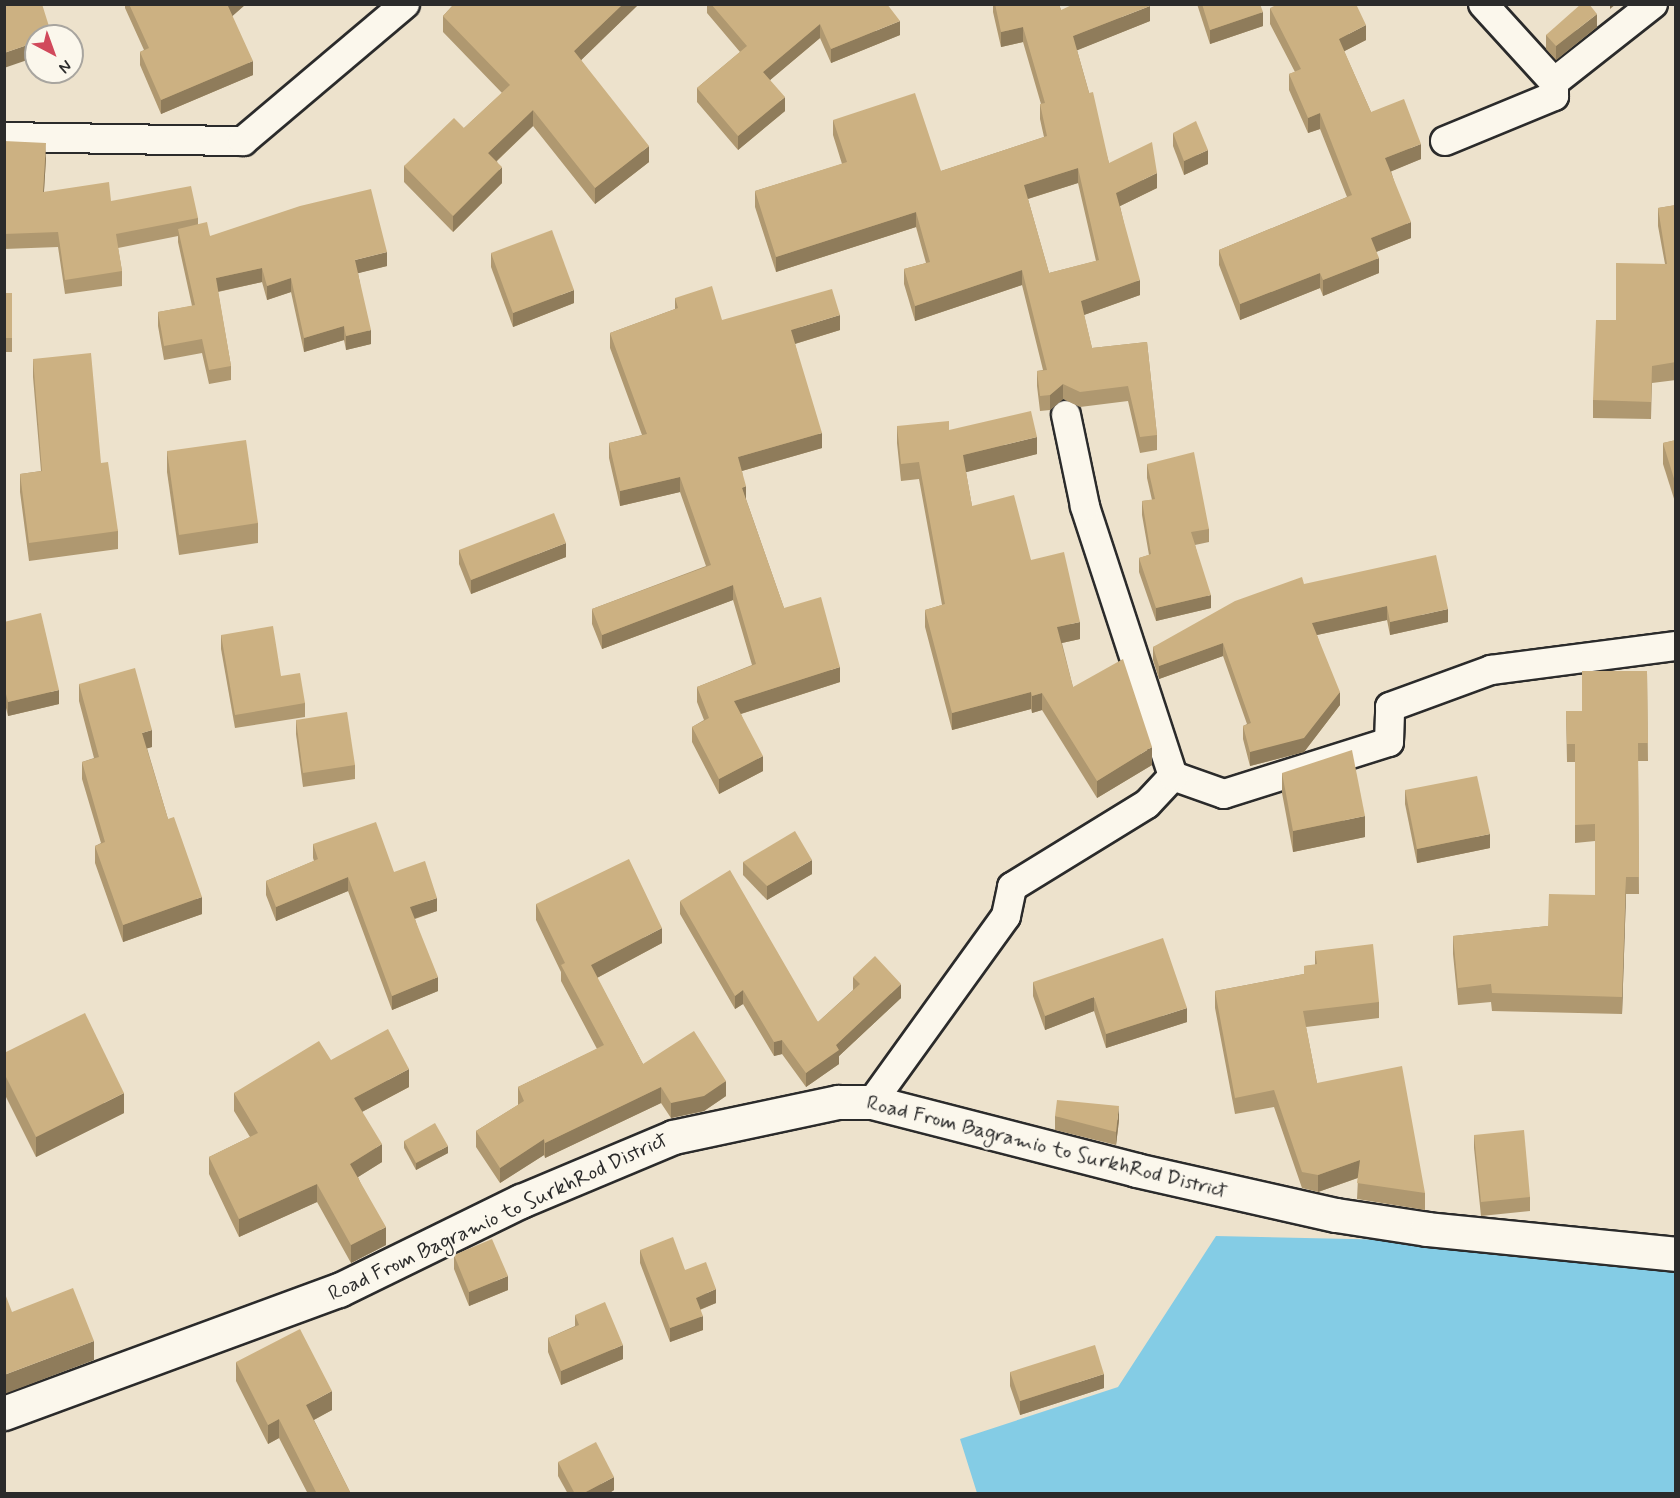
<!DOCTYPE html>
<html>
<head>
<meta charset="utf-8">
<style>
	body { margin:0 }
	#map { position:relative; width:1680px; height:1498px; overflow:hidden; background:#ede2cc; font-family:Mynerve,sans-serif }
	div>[style] { position:absolute }
	[style*='--x'] { left:calc(var(--x)*1px); top:calc(var(--y)*1px); width:calc(var(--w)*1px); rotate:calc(var(--a)*1deg) }
	.water>* { inset:0; background:#84cce5 }
	.roads { filter:drop-shadow(2px 0 #2b2b2b) drop-shadow(-2px 0 #2b2b2b) drop-shadow(0 2px #2b2b2b) drop-shadow(0 -2px #2b2b2b) }
	.street>* { height:28px; margin:-14px; padding:0 14px; transform-origin:14px; border-radius:14px; background:#fbf7ec }
	.secondary>* { height:33px; margin:-16.5px; padding:0 16.5px; transform-origin:16.5px; border-radius:16.5px; background:#fbf7ec }
	.wall>* { inset:0; background:#af9870 }
	.shaded-wall>* { inset:0; background:#8f7c5b }
	.building>* { inset:0; background:#ccb182 }
	span { translate:-50% -50%; white-space:nowrap; text-align:center; line-height:1.15; -webkit-text-stroke:5px #fbf7ec; paint-order:stroke }
	.street-label { font-size:21px; color:#2b2b2b }
	.frame { position:absolute; inset:0; border:6px solid #2b2b2b; pointer-events:none }
	.north { position:absolute; left:24px; top:24px; width:60px; height:60px; box-sizing:border-box; background:#fbf7ec; border:2px solid #a8a59f; border-radius:50%; rotate:139deg; font-size:16px; font-weight:700; line-height:24px; text-align:center; color:#2b2b2b }
	.north::after { content:''; display:block; margin:auto; width:21px; height:27px; background:#d1495b; clip-path:polygon(50% 0,100% 100%,50% 72%,0 100%) }
</style>
</head>
<body>
<div id="map">
	<div class="water">
		<div style="clip-path:polygon(1216px 1236px,1398px 1240px,1675px 1271px,1675px 1493px,977px 1493px,960px 1439px,1118px 1387px)"></div>
	</div>
	<div class="roads">
		<div class="street">
			<div style="--x:1483;--y:4;--w:105;--a:47.7"></div>
			<div style="--x:4;--y:137;--w:239;--a:1"></div>
			<div style="--x:243;--y:141;--w:212;--a:-40.2"></div>
			<div style="--x:1445;--y:141;--w:118;--a:-22.4"></div>
			<div style="--x:1554;--y:96;--w:14;--a:-90"></div>
			<div style="--x:1554;--y:82;--w:126;--a:-38.2"></div>
			<div style="--x:1173;--y:776;--w:54;--a:19.4"></div>
			<div style="--x:1224;--y:794;--w:173;--a:-17.5"></div>
			<div style="--x:1389;--y:742;--w:35;--a:-88"></div>
			<div style="--x:1390;--y:707;--w:108;--a:-20.1"></div>
			<div style="--x:1491;--y:670;--w:187;--a:-7.4"></div>
			<div style="--x:872;--y:1102;--w:229;--a:-54.2"></div>
			<div style="--x:1006;--y:916;--w:30;--a:-78"></div>
			<div style="--x:1012;--y:887;--w:158;--a:-31.6"></div>
			<div style="--x:1147;--y:804;--w:38;--a:-47"></div>
			<div style="--x:1173;--y:776;--w:284;--a:-108.1"></div>
			<div style="--x:1085;--y:506;--w:93;--a:-101.8"></div>
		</div>
		<div class="secondary">
			<div style="--x:4;--y:1413;--w:357;--a:-20.2"></div>
			<div style="--x:339;--y:1290;--w:203;--a:-26.1"></div>
			<div style="--x:521;--y:1201;--w:165;--a:-22.8"></div>
			<div style="--x:673;--y:1137;--w:169;--a:-12"></div>
			<div style="--x:838;--y:1102;--w:34;--a:0"></div>
			<div style="--x:872;--y:1102;--w:273;--a:14.4"></div>
			<div style="--x:1136;--y:1170;--w:205;--a:12.7"></div>
			<div style="--x:1336;--y:1215;--w:92;--a:8.7"></div>
			<div style="--x:1427;--y:1229;--w:250;--a:5.7"></div>
		</div>
	</div>
	<div class="wall">
		<div style="clip-path:polygon(125px 4px,246px 4px,232px 16px,253px 75px,161px 114px,140px 65px,140px 52px,144px 50px,125px 8px)"></div>
		<div style="clip-path:polygon(454px 4px,639px 4px,581px 60px,649px 162px,595px 204px,533px 126px,497px 161px,502px 183px,453px 232px,404px 182px,404px 166px,464px 128px,502px 93px,443px 32px,443px 16px)"></div>
		<div style="clip-path:polygon(707px 4px,711px 4px,900px 35px,831px 63px,820px 38px,770px 80px,785px 111px,738px 150px,697px 102px,697px 88px,740px 52px,707px 13px)"></div>
		<div style="clip-path:polygon(evenodd,993px 4px,1059px 4px,1061px 10px,1150px 21px,1077px 50px,1109px 163px,1157px 188px,1120px 206px,1140px 295px,1084px 315px,1092px 348px,1147px 342px,1157px 435px,1157px 450px,1140px 453px,1128px 401px,1080px 407px,1063px 399px,1050px 410px,1040px 411px,1037px 386px,1037px 371px,1043px 370px,1022px 285px,915px 321px,904px 284px,904px 269px,926px 263px,916px 227px,776px 272px,755px 207px,755px 191px,842px 164px,833px 135px,833px 120px,941px 171px,1044px 137px,1040px 119px,1040px 104px,1041px 104px,1023px 42px,1001px 47px,993px 12px,993px 4px,1078px 183px,1096px 261px,1049px 273px,1028px 199px,1078px 183px)"></div>
		<div style="clip-path:polygon(1197px 4px,1260px 4px,1263px 26px,1210px 44px)"></div>
		<div style="clip-path:polygon(1270px 8px,1366px 40px,1344px 51px,1371px 112px,1421px 159px,1391px 171px,1411px 238px,1376px 252px,1379px 273px,1323px 296px,1320px 288px,1240px 320px,1219px 265px,1219px 250px,1347px 197px,1320px 129px,1308px 133px,1289px 90px,1289px 74px,1295px 72px,1270px 24px)"></div>
		<div style="clip-path:polygon(1597px 27px,1556px 60px,1546px 49px,1546px 35px)"></div>
		<div style="clip-path:polygon(1173px 133px,1208px 164px,1184px 175px,1173px 146px)"></div>
		<div style="clip-path:polygon(4px 141px,46px 158px,44px 192px,111px 201px,198px 218px,198px 224px,210px 236px,387px 266px,358px 273px,371px 344px,346px 350px,344px 340px,304px 352px,291px 292px,267px 300px,262px 282px,218px 292px,231px 366px,231px 380px,209px 384px,202px 353px,164px 360px,158px 326px,158px 312px,192px 306px,178px 242px,178px 236px,118px 248px,122px 271px,122px 286px,65px 294px,58px 247px,4px 249px)"></div>
		<div style="clip-path:polygon(1676px 205px,1676px 380px,1652px 383px,1651px 419px,1593px 418px,1593px 400px,1616px 320px,1665px 264px,1658px 226px,1658px 208px)"></div>
		<div style="clip-path:polygon(491px 253px,574px 303px,513px 327px,491px 267px)"></div>
		<div style="clip-path:polygon(4px 293px,12px 293px,12px 352px,4px 352px)"></div>
		<div style="clip-path:polygon(675px 298px,722px 320px,840px 330px,795px 344px,822px 448px,742px 471px,746px 499px,784px 608px,840px 682px,741px 714px,763px 771px,719px 794px,692px 742px,692px 727px,704px 720px,697px 702px,697px 687px,752px 665px,733px 600px,602px 649px,592px 624px,592px 609px,706px 566px,680px 492px,620px 506px,609px 458px,609px 443px,642px 435px,610px 348px,610px 333px,675px 309px)"></div>
		<div style="clip-path:polygon(33px 359px,118px 531px,118px 549px,29px 561px,20px 492px,20px 474px,41px 471px,33px 377px)"></div>
		<div style="clip-path:polygon(897px 426px,949px 430px,1037px 454px,966px 472px,972px 506px,1031px 560px,1080px 639px,1062px 643px,1073px 687px,1152px 765px,1097px 798px,1042px 710px,1032px 713px,1031px 709px,952px 730px,925px 627px,925px 610px,942px 605px,919px 479px,901px 481px,897px 443px)"></div>
		<div style="clip-path:polygon(1676px 440px,1676px 505px,1663px 464px,1663px 443px)"></div>
		<div style="clip-path:polygon(167px 451px,258px 523px,258px 543px,179px 555px,167px 472px)"></div>
		<div style="clip-path:polygon(1147px 464px,1209px 529px,1209px 542px,1195px 545px,1211px 608px,1156px 621px,1139px 572px,1139px 558px,1149px 555px,1142px 515px,1142px 501px,1152px 500px,1147px 478px)"></div>
		<div style="clip-path:polygon(459px 550px,566px 557px,471px 594px,459px 564px)"></div>
		<div style="clip-path:polygon(1304px 584px,1448px 622px,1390px 635px,1387px 620px,1317px 635px,1340px 705px,1304px 752px,1250px 766px,1243px 739px,1243px 726px,1247px 724px,1223px 656px,1159px 679px,1153px 660px,1153px 647px)"></div>
		<div style="clip-path:polygon(4px 622px,59px 704px,8px 716px,4px 700px)"></div>
		<div style="clip-path:polygon(221px 635px,281px 676px,305px 703px,305px 717px,235px 728px,221px 649px)"></div>
		<div style="clip-path:polygon(1647px 671px,1648px 761px,1638px 761px,1639px 894px,1626px 894px,1622px 1014px,1492px 1011px,1491px 1002px,1458px 1005px,1453px 954px,1453px 936px,1548px 926px,1595px 895px,1595px 841px,1575px 843px,1575px 762px,1567px 762px,1566px 711px,1582px 711px)"></div>
		<div style="clip-path:polygon(79px 684px,152px 747px,147px 748px,168px 819px,202px 914px,123px 942px,95px 863px,95px 846px,101px 843px,82px 779px,82px 762px,94px 758px,79px 701px)"></div>
		<div style="clip-path:polygon(296px 720px,355px 765px,355px 779px,303px 787px,296px 734px)"></div>
		<div style="clip-path:polygon(1282px 773px,1365px 837px,1293px 852px,1282px 793px)"></div>
		<div style="clip-path:polygon(1405px 790px,1490px 848px,1417px 863px,1405px 804px)"></div>
		<div style="clip-path:polygon(313px 844px,394px 872px,437px 911px,415px 919px,438px 991px,392px 1010px,348px 891px,276px 921px,266px 895px,266px 881px,314px 861px,313px 858px)"></div>
		<div style="clip-path:polygon(743px 862px,812px 874px,767px 900px,743px 875px)"></div>
		<div style="clip-path:polygon(680px 901px,818px 1022px,853px 990px,853px 977px,901px 998px,839px 1056px,839px 1064px,806px 1087px,782px 1054px,774px 1056px,743px 1004px,735px 1009px,680px 914px)"></div>
		<div style="clip-path:polygon(536px 904px,662px 943px,597px 978px,643px 1064px,726px 1096px,704px 1111px,671px 1118px,661px 1103px,545px 1158px,544px 1155px,500px 1183px,476px 1147px,476px 1131px,518px 1105px,518px 1087px,597px 1049px,561px 981px,561px 972px,536px 920px)"></div>
		<div style="clip-path:polygon(1315px 951px,1379px 1002px,1379px 1018px,1306px 1027px,1317px 1083px,1425px 1193px,1425px 1210px,1357px 1199px,1358px 1178px,1318px 1192px,1302px 1188px,1274px 1107px,1235px 1114px,1215px 1008px,1215px 991px,1304px 974px,1304px 966px,1315px 965px)"></div>
		<div style="clip-path:polygon(1033px 982px,1187px 1022px,1106px 1048px,1094px 1011px,1045px 1030px,1033px 996px)"></div>
		<div style="clip-path:polygon(4px 1053px,124px 1113px,36px 1157px,4px 1093px)"></div>
		<div style="clip-path:polygon(331px 1060px,409px 1087px,362px 1112px,382px 1162px,358px 1177px,386px 1245px,351px 1263px,317px 1202px,239px 1237px,209px 1174px,209px 1157px,250px 1137px,234px 1111px,234px 1093px)"></div>
		<div style="clip-path:polygon(1055px 1116px,1119px 1120px,1116px 1145px,1055px 1130px)"></div>
		<div style="clip-path:polygon(1474px 1135px,1530px 1197px,1530px 1211px,1481px 1216px,1474px 1148px)"></div>
		<div style="clip-path:polygon(404px 1141px,448px 1153px,416px 1170px,404px 1148px)"></div>
		<div style="clip-path:polygon(640px 1250px,685px 1270px,716px 1303px,700px 1310px,703px 1330px,670px 1342px,640px 1263px)"></div>
		<div style="clip-path:polygon(454px 1255px,508px 1290px,469px 1306px,454px 1269px)"></div>
		<div style="clip-path:polygon(575px 1315px,623px 1359px,561px 1385px,548px 1352px,548px 1338px,575px 1326px)"></div>
		<div style="clip-path:polygon(236px 1362px,332px 1410px,314px 1420px,351px 1494px,308px 1494px,279px 1438px,268px 1444px,236px 1381px)"></div>
		<div style="clip-path:polygon(1010px 1372px,1104px 1388px,1020px 1415px,1010px 1386px)"></div>
		<div style="clip-path:polygon(558px 1462px,614px 1490px,608px 1494px,568px 1494px,558px 1476px)"></div>
	</div>
	<div class="shaded-wall">
		<div style="clip-path:polygon(230px 4px,246px 4px,228px 20px,228px 6px)"></div>
		<div style="clip-path:polygon(623px 4px,639px 4px,574px 67px,574px 51px)"></div>
		<div style="clip-path:polygon(1610px 4px,1616px 4px,1610px 9px)"></div>
		<div style="clip-path:polygon(1150px 6px,1150px 21px,1073px 52px,1073px 36px)"></div>
		<div style="clip-path:polygon(1263px 12px,1263px 26px,1210px 44px,1210px 30px)"></div>
		<div style="clip-path:polygon(1597px 14px,1597px 27px,1556px 60px,1556px 46px)"></div>
		<div style="clip-path:polygon(900px 21px,900px 35px,831px 63px,831px 49px)"></div>
		<div style="clip-path:polygon(820px 24px,820px 38px,763px 86px,763px 72px)"></div>
		<div style="clip-path:polygon(1366px 25px,1366px 40px,1339px 54px,1339px 39px)"></div>
		<div style="clip-path:polygon(1023px 27px,1023px 42px,1001px 47px,1001px 32px)"></div>
		<div style="clip-path:polygon(36px 42px,36px 57px,4px 68px,4px 53px)"></div>
		<div style="clip-path:polygon(253px 61px,253px 75px,161px 114px,161px 100px)"></div>
		<div style="clip-path:polygon(785px 97px,785px 111px,738px 150px,738px 136px)"></div>
		<div style="clip-path:polygon(533px 110px,533px 126px,488px 169px,488px 153px)"></div>
		<div style="clip-path:polygon(1320px 113px,1320px 129px,1308px 133px,1308px 118px)"></div>
		<div style="clip-path:polygon(46px 143px,46px 158px,43px 206px,43px 192px)"></div>
		<div style="clip-path:polygon(1421px 144px,1421px 159px,1385px 174px,1385px 158px)"></div>
		<div style="clip-path:polygon(649px 146px,649px 162px,595px 204px,595px 188px)"></div>
		<div style="clip-path:polygon(1208px 150px,1208px 164px,1184px 175px,1184px 161px)"></div>
		<div style="clip-path:polygon(502px 167px,502px 183px,453px 232px,453px 216px)"></div>
		<div style="clip-path:polygon(1078px 168px,1078px 183px,1024px 200px,1024px 185px)"></div>
		<div style="clip-path:polygon(1157px 173px,1157px 188px,1116px 208px,1116px 193px)"></div>
		<div style="clip-path:polygon(916px 212px,916px 227px,776px 272px,776px 257px)"></div>
		<div style="clip-path:polygon(1411px 222px,1411px 238px,1371px 254px,1371px 238px)"></div>
		<div style="clip-path:polygon(387px 252px,387px 266px,355px 274px,355px 260px)"></div>
		<div style="clip-path:polygon(1379px 258px,1379px 273px,1323px 296px,1323px 280px)"></div>
		<div style="clip-path:polygon(262px 268px,262px 282px,216px 292px,216px 278px)"></div>
		<div style="clip-path:polygon(1022px 270px,1022px 285px,915px 321px,915px 306px)"></div>
		<div style="clip-path:polygon(1320px 273px,1320px 288px,1240px 320px,1240px 304px)"></div>
		<div style="clip-path:polygon(291px 278px,291px 292px,267px 300px,267px 286px)"></div>
		<div style="clip-path:polygon(1140px 280px,1140px 295px,1081px 316px,1081px 301px)"></div>
		<div style="clip-path:polygon(574px 290px,574px 303px,513px 327px,513px 313px)"></div>
		<div style="clip-path:polygon(840px 315px,840px 330px,791px 345px,791px 330px)"></div>
		<div style="clip-path:polygon(344px 326px,344px 340px,304px 352px,304px 338px)"></div>
		<div style="clip-path:polygon(371px 330px,371px 344px,346px 350px,346px 336px)"></div>
		<div style="clip-path:polygon(1063px 384px,1063px 399px,1050px 410px,1050px 395px)"></div>
		<div style="clip-path:polygon(822px 433px,822px 448px,738px 472px,738px 457px)"></div>
		<div style="clip-path:polygon(1037px 437px,1037px 454px,963px 473px,963px 455px)"></div>
		<div style="clip-path:polygon(680px 477px,680px 492px,620px 506px,620px 491px)"></div>
		<div style="clip-path:polygon(746px 486px,746px 501px,742px 488px)"></div>
		<div style="clip-path:polygon(566px 543px,566px 557px,471px 594px,471px 580px)"></div>
		<div style="clip-path:polygon(733px 585px,733px 600px,602px 649px,602px 635px)"></div>
		<div style="clip-path:polygon(1211px 595px,1211px 608px,1156px 621px,1156px 608px)"></div>
		<div style="clip-path:polygon(1387px 606px,1387px 620px,1312px 636px,1312px 623px)"></div>
		<div style="clip-path:polygon(1448px 609px,1448px 622px,1390px 635px,1390px 622px)"></div>
		<div style="clip-path:polygon(1080px 622px,1080px 639px,1057px 644px,1057px 627px)"></div>
		<div style="clip-path:polygon(1223px 643px,1223px 656px,1159px 679px,1159px 666px)"></div>
		<div style="clip-path:polygon(840px 667px,840px 682px,734px 716px,734px 701px)"></div>
		<div style="clip-path:polygon(59px 690px,59px 704px,8px 716px,8px 702px)"></div>
		<div style="clip-path:polygon(1031px 692px,1031px 709px,952px 730px,952px 713px)"></div>
		<div style="clip-path:polygon(1340px 692px,1340px 705px,1304px 752px,1250px 766px,1250px 752px)"></div>
		<div style="clip-path:polygon(1042px 693px,1042px 710px,1032px 713px,1032px 696px)"></div>
		<div style="clip-path:polygon(152px 730px,152px 747px,142px 750px,142px 733px)"></div>
		<div style="clip-path:polygon(1152px 747px,1152px 765px,1097px 798px,1097px 781px)"></div>
		<div style="clip-path:polygon(763px 756px,763px 771px,719px 794px,719px 779px)"></div>
		<div style="clip-path:polygon(1365px 816px,1365px 837px,1293px 852px,1293px 831px)"></div>
		<div style="clip-path:polygon(1490px 834px,1490px 848px,1417px 863px,1417px 849px)"></div>
		<div style="clip-path:polygon(812px 860px,812px 874px,767px 900px,767px 886px)"></div>
		<div style="clip-path:polygon(348px 877px,348px 891px,276px 921px,276px 907px)"></div>
		<div style="clip-path:polygon(1626px 877px,1626px 894px,1622px 1014px,1622px 997px)"></div>
		<div style="clip-path:polygon(202px 897px,202px 914px,123px 942px,123px 925px)"></div>
		<div style="clip-path:polygon(437px 898px,437px 911px,410px 920px,410px 907px)"></div>
		<div style="clip-path:polygon(662px 928px,662px 943px,591px 981px,591px 965px)"></div>
		<div style="clip-path:polygon(438px 977px,438px 991px,392px 1010px,392px 996px)"></div>
		<div style="clip-path:polygon(901px 984px,901px 998px,839px 1056px,839px 1064px,806px 1087px,806px 1073px)"></div>
		<div style="clip-path:polygon(743px 990px,743px 1004px,735px 1009px,735px 996px)"></div>
		<div style="clip-path:polygon(1094px 997px,1094px 1011px,1045px 1030px,1045px 1016px)"></div>
		<div style="clip-path:polygon(1187px 1008px,1187px 1022px,1106px 1048px,1106px 1034px)"></div>
		<div style="clip-path:polygon(782px 1040px,782px 1054px,774px 1056px,774px 1042px)"></div>
		<div style="clip-path:polygon(409px 1069px,409px 1087px,354px 1116px,354px 1098px)"></div>
		<div style="clip-path:polygon(726px 1081px,726px 1096px,704px 1111px,671px 1118px,671px 1103px)"></div>
		<div style="clip-path:polygon(661px 1087px,661px 1103px,545px 1158px,545px 1143px)"></div>
		<div style="clip-path:polygon(124px 1093px,124px 1113px,36px 1157px,36px 1137px)"></div>
		<div style="clip-path:polygon(1119px 1106px,1119px 1120px,1116px 1145px,1116px 1132px)"></div>
		<div style="clip-path:polygon(544px 1139px,544px 1155px,500px 1183px,500px 1168px)"></div>
		<div style="clip-path:polygon(382px 1144px,382px 1162px,350px 1182px,350px 1164px)"></div>
		<div style="clip-path:polygon(448px 1146px,448px 1153px,416px 1170px,416px 1163px)"></div>
		<div style="clip-path:polygon(1360px 1160px,1360px 1177px,1318px 1192px,1318px 1175px)"></div>
		<div style="clip-path:polygon(317px 1184px,317px 1202px,239px 1237px,239px 1219px)"></div>
		<div style="clip-path:polygon(386px 1227px,386px 1245px,351px 1263px,351px 1245px)"></div>
		<div style="clip-path:polygon(508px 1276px,508px 1290px,469px 1306px,469px 1292px)"></div>
		<div style="clip-path:polygon(716px 1289px,716px 1303px,696px 1311px,696px 1298px)"></div>
		<div style="clip-path:polygon(703px 1316px,703px 1330px,670px 1342px,670px 1328px)"></div>
		<div style="clip-path:polygon(94px 1341px,94px 1360px,4px 1394px,4px 1375px)"></div>
		<div style="clip-path:polygon(623px 1345px,623px 1359px,561px 1385px,561px 1371px)"></div>
		<div style="clip-path:polygon(1104px 1374px,1104px 1388px,1020px 1415px,1020px 1401px)"></div>
		<div style="clip-path:polygon(332px 1391px,332px 1410px,306px 1424px,306px 1405px)"></div>
		<div style="clip-path:polygon(279px 1419px,279px 1438px,268px 1444px,268px 1425px)"></div>
		<div style="clip-path:polygon(614px 1477px,614px 1490px,608px 1494px,582px 1494px)"></div>
	</div>
	<div class="building">
		<div style="clip-path:polygon(4px 4px,42px 4px,52px 36px,36px 36px,36px 42px,4px 53px)"></div>
		<div style="clip-path:polygon(129px 4px,230px 4px,228px 6px,253px 61px,161px 100px,140px 52px,149px 48px)"></div>
		<div style="clip-path:polygon(454px 4px,623px 4px,574px 51px,649px 146px,595px 188px,533px 110px,488px 153px,502px 167px,453px 216px,404px 166px,454px 118px,464px 128px,510px 85px,443px 16px)"></div>
		<div style="clip-path:polygon(711px 4px,887px 4px,900px 21px,831px 49px,820px 24px,763px 72px,785px 97px,738px 136px,697px 88px,747px 46px)"></div>
		<div style="clip-path:polygon(evenodd,995px 4px,1059px 4px,1061px 10px,1074px 4px,1149px 4px,1150px 6px,1073px 36px,1089px 93px,1093px 92px,1109px 163px,1152px 142px,1157px 173px,1116px 193px,1140px 280px,1081px 301px,1092px 348px,1147px 342px,1157px 435px,1140px 437px,1128px 386px,1080px 392px,1063px 384px,1050px 395px,1040px 396px,1037px 371px,1047px 370px,1022px 270px,915px 306px,904px 269px,930px 262px,916px 212px,776px 257px,755px 191px,847px 162px,833px 120px,915px 93px,941px 171px,1047px 136px,1040px 104px,1045px 103px,1023px 27px,1001px 32px,995px 4px,1078px 168px,1099px 260px,1049px 273px,1024px 185px,1078px 168px)"></div>
		<div style="clip-path:polygon(1202px 4px,1260px 4px,1263px 12px,1210px 30px)"></div>
		<div style="clip-path:polygon(1278px 4px,1356px 4px,1366px 25px,1339px 39px,1371px 112px,1404px 99px,1421px 144px,1385px 158px,1411px 222px,1371px 238px,1379px 258px,1323px 280px,1320px 273px,1240px 304px,1219px 250px,1352px 195px,1320px 113px,1308px 118px,1289px 74px,1301px 69px,1270px 8px)"></div>
		<div style="clip-path:polygon(1581px 4px,1589px 4px,1597px 14px,1556px 46px,1546px 35px)"></div>
		<div style="clip-path:polygon(1196px 121px,1208px 150px,1184px 161px,1173px 133px)"></div>
		<div style="clip-path:polygon(4px 141px,46px 143px,43px 192px,109px 182px,111px 201px,191px 186px,198px 218px,116px 234px,122px 271px,65px 280px,58px 232px,4px 234px)"></div>
		<div style="clip-path:polygon(371px 189px,387px 252px,355px 260px,371px 330px,346px 336px,344px 326px,304px 338px,291px 278px,267px 286px,262px 268px,216px 278px,231px 366px,209px 370px,202px 339px,164px 346px,158px 312px,195px 305px,178px 229px,207px 222px,210px 236px,300px 206px)"></div>
		<div style="clip-path:polygon(1676px 205px,1676px 362px,1652px 366px,1651px 402px,1593px 400px,1596px 320px,1616px 320px,1616px 263px,1667px 264px,1658px 208px)"></div>
		<div style="clip-path:polygon(552px 230px,574px 290px,513px 313px,491px 253px)"></div>
		<div style="clip-path:polygon(712px 286px,722px 320px,832px 289px,840px 315px,791px 330px,822px 433px,738px 457px,746px 486px,742px 488px,784px 608px,821px 597px,840px 667px,734px 701px,763px 756px,719px 779px,692px 727px,709px 718px,697px 687px,756px 664px,733px 585px,602px 635px,592px 609px,711px 565px,680px 477px,620px 491px,609px 443px,647px 434px,610px 333px,678px 308px,675px 298px)"></div>
		<div style="clip-path:polygon(4px 293px,12px 293px,12px 338px,4px 338px)"></div>
		<div style="clip-path:polygon(91px 353px,101px 463px,108px 462px,118px 531px,29px 543px,20px 474px,42px 471px,33px 359px)"></div>
		<div style="clip-path:polygon(1031px 411px,1037px 437px,963px 455px,972px 506px,1014px 495px,1031px 560px,1064px 552px,1080px 622px,1057px 627px,1073px 687px,1123px 659px,1152px 747px,1097px 781px,1042px 693px,1032px 696px,1031px 692px,952px 713px,925px 610px,945px 604px,919px 462px,901px 464px,897px 426px,949px 421px,949px 430px)"></div>
		<div style="clip-path:polygon(246px 440px,258px 523px,179px 535px,167px 451px)"></div>
		<div style="clip-path:polygon(1676px 440px,1676px 485px,1663px 443px)"></div>
		<div style="clip-path:polygon(1194px 452px,1209px 529px,1191px 532px,1211px 595px,1156px 608px,1139px 558px,1151px 554px,1142px 501px,1155px 499px,1147px 464px)"></div>
		<div style="clip-path:polygon(554px 513px,566px 543px,471px 580px,459px 550px)"></div>
		<div style="clip-path:polygon(1436px 555px,1448px 609px,1390px 622px,1387px 606px,1312px 623px,1340px 692px,1304px 738px,1250px 752px,1243px 726px,1251px 723px,1223px 643px,1159px 666px,1153px 647px,1235px 601px,1302px 577px,1304px 584px)"></div>
		<div style="clip-path:polygon(41px 613px,59px 690px,8px 702px,4px 686px,4px 622px)"></div>
		<div style="clip-path:polygon(273px 626px,281px 676px,300px 673px,305px 703px,235px 715px,221px 635px)"></div>
		<div style="clip-path:polygon(135px 668px,152px 730px,142px 733px,168px 819px,174px 817px,202px 897px,123px 925px,95px 846px,105px 842px,82px 762px,99px 757px,79px 684px)"></div>
		<div style="clip-path:polygon(1582px 671px,1647px 671px,1648px 743px,1638px 743px,1639px 877px,1626px 877px,1622px 997px,1492px 993px,1491px 984px,1458px 988px,1453px 936px,1548px 926px,1549px 894px,1595px 895px,1595px 824px,1575px 825px,1575px 744px,1567px 744px,1566px 711px,1582px 711px)"></div>
		<div style="clip-path:polygon(347px 712px,355px 765px,303px 773px,296px 720px)"></div>
		<div style="clip-path:polygon(1352px 750px,1365px 816px,1293px 831px,1282px 773px)"></div>
		<div style="clip-path:polygon(1477px 776px,1490px 834px,1417px 849px,1405px 790px)"></div>
		<div style="clip-path:polygon(376px 822px,394px 872px,425px 861px,437px 898px,410px 907px,438px 977px,392px 996px,348px 877px,276px 907px,266px 881px,318px 859px,313px 844px)"></div>
		<div style="clip-path:polygon(795px 831px,812px 860px,767px 886px,743px 862px)"></div>
		<div style="clip-path:polygon(629px 859px,662px 928px,591px 965px,643px 1064px,694px 1031px,726px 1081px,704px 1096px,671px 1103px,661px 1087px,545px 1143px,544px 1139px,500px 1168px,476px 1131px,524px 1101px,518px 1087px,604px 1045px,561px 965px,565px 963px,536px 904px)"></div>
		<div style="clip-path:polygon(730px 870px,818px 1022px,860px 984px,853px 977px,875px 956px,901px 984px,836px 1045px,839px 1050px,806px 1073px,782px 1040px,774px 1042px,743px 990px,735px 996px,680px 901px)"></div>
		<div style="clip-path:polygon(1163px 938px,1187px 1008px,1106px 1034px,1094px 997px,1045px 1016px,1033px 982px)"></div>
		<div style="clip-path:polygon(1373px 944px,1379px 1002px,1303px 1011px,1317px 1083px,1402px 1066px,1425px 1193px,1357px 1183px,1360px 1160px,1318px 1175px,1302px 1172px,1274px 1090px,1235px 1098px,1215px 991px,1304px 974px,1304px 966px,1317px 964px,1315px 951px)"></div>
		<div style="clip-path:polygon(85px 1013px,124px 1093px,36px 1137px,4px 1073px,4px 1053px)"></div>
		<div style="clip-path:polygon(388px 1029px,409px 1069px,354px 1098px,382px 1144px,350px 1164px,386px 1227px,351px 1245px,317px 1184px,239px 1219px,209px 1157px,258px 1133px,234px 1093px,319px 1041px,331px 1060px)"></div>
		<div style="clip-path:polygon(1057px 1100px,1119px 1106px,1116px 1132px,1055px 1116px)"></div>
		<div style="clip-path:polygon(435px 1123px,448px 1146px,416px 1163px,404px 1141px)"></div>
		<div style="clip-path:polygon(1524px 1130px,1530px 1197px,1481px 1202px,1474px 1135px)"></div>
		<div style="clip-path:polygon(673px 1237px,685px 1270px,706px 1262px,716px 1289px,696px 1298px,703px 1316px,670px 1328px,640px 1250px)"></div>
		<div style="clip-path:polygon(492px 1239px,508px 1276px,469px 1292px,454px 1255px)"></div>
		<div style="clip-path:polygon(73px 1288px,94px 1341px,4px 1375px,4px 1291px,12px 1312px)"></div>
		<div style="clip-path:polygon(605px 1302px,623px 1345px,561px 1371px,548px 1338px,579px 1325px,575px 1315px)"></div>
		<div style="clip-path:polygon(300px 1329px,332px 1391px,306px 1405px,351px 1494px,317px 1494px,279px 1419px,268px 1425px,236px 1362px)"></div>
		<div style="clip-path:polygon(1095px 1345px,1104px 1374px,1020px 1401px,1010px 1372px)"></div>
		<div style="clip-path:polygon(596px 1442px,614px 1477px,582px 1494px,575px 1494px,558px 1462px)"></div>
	</div>
	<div class="street-label">
		<span style="left:1047px;top:1147px;rotate:14deg">Road From Bagramio to SurkhRod District</span>
		<span style="left:498px;top:1217px;rotate:-25deg">Road From Bagramio to SurkhRod District</span>
	</div>
	<div class="frame"></div>
	<div class="north">N</div>
</div>
</body>
</html>
